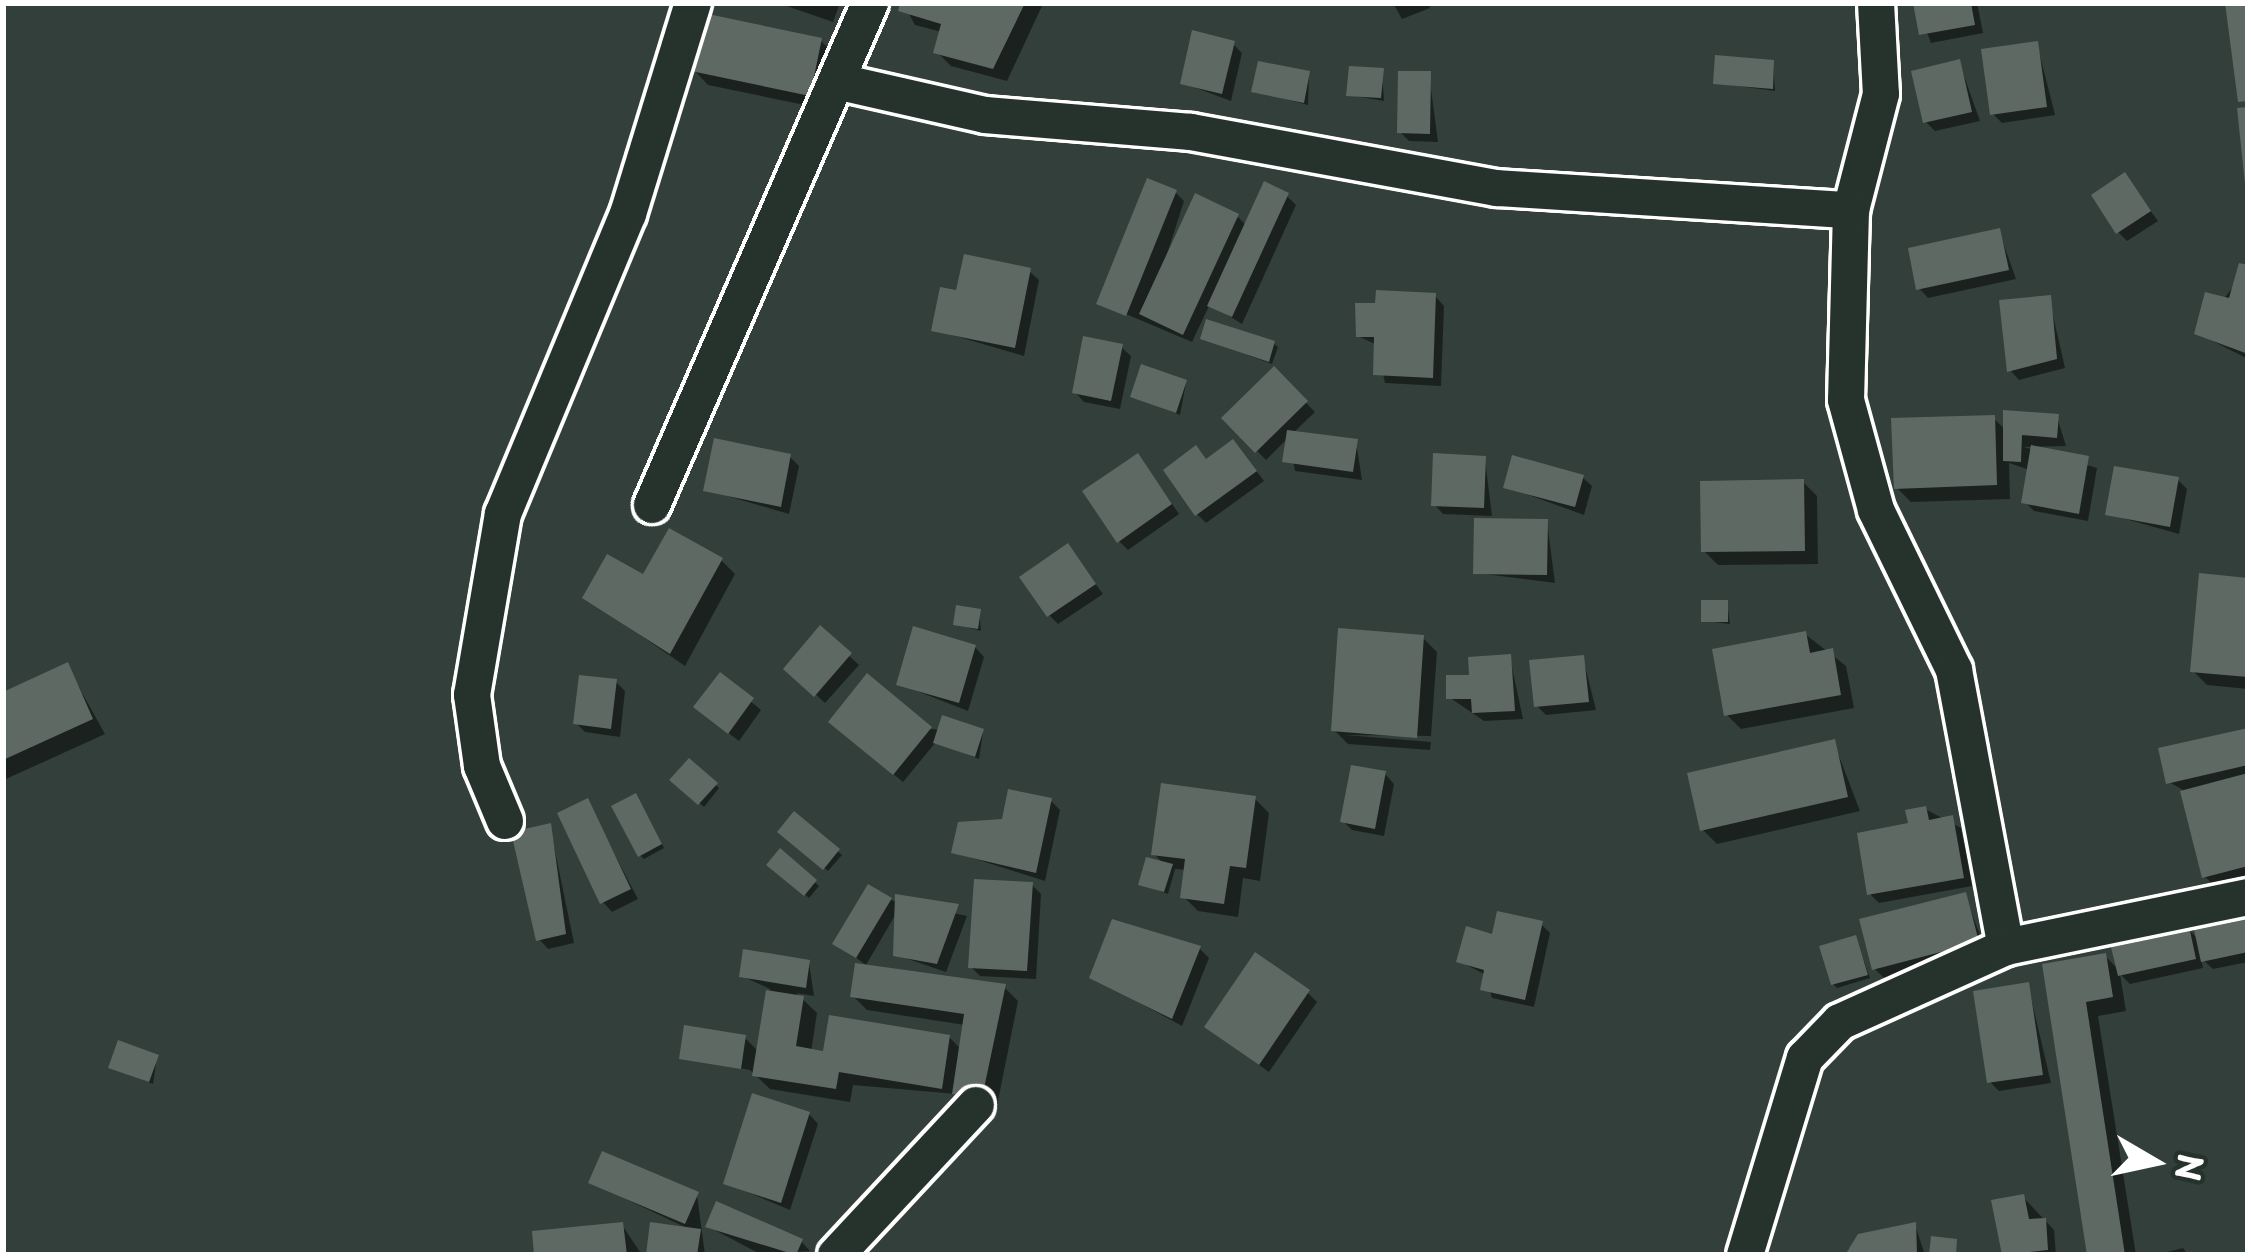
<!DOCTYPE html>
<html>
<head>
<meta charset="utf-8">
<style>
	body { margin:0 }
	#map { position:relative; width:2251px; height:1258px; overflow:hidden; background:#333f3a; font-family:"Playpen Sans",sans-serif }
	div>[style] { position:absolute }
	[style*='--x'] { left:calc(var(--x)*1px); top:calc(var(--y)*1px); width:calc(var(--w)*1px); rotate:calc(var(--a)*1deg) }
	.shadow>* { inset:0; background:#0007 }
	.building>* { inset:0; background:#5f6964 }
	.roads { filter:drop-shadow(3px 0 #fff) drop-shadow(-3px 0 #fff) drop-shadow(0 3px #fff) drop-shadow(0 -3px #fff) }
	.street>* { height:36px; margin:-18px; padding:0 18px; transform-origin:18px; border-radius:18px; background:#26332d }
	span { translate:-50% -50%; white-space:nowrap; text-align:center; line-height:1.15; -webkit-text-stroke:12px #26332d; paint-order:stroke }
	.frame { position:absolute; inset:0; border:6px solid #fff; pointer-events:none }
	.north { position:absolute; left:2095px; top:1102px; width:120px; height:120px; -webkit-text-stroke:9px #26332d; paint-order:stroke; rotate:99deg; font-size:33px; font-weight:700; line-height:48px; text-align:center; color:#fff }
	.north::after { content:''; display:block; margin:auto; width:42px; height:54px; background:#fff; clip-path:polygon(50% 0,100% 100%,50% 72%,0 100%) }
</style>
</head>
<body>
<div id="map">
	<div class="shadow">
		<div style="clip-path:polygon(778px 3px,840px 3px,833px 22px)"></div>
		<div style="clip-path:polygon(903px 3px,1039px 3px,1042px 6px,1007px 81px,951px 66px,937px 52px,942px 32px,915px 25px)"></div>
		<div style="clip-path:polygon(1393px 3px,1428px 3px,1430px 8px,1402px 19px)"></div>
		<div style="clip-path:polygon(1916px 3px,1977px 3px,1983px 33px,1931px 43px)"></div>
		<div style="clip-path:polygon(821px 41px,835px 55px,824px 109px,708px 85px,694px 70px)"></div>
		<div style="clip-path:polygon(1233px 44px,1242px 53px,1231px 101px,1183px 83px)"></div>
		<div style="clip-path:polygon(2037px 44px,2055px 115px,2002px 123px,1993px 114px)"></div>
		<div style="clip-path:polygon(1959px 62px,1980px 121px,1935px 131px,1926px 122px)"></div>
		<div style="clip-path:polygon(1773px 63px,1775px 91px,1716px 83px)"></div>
		<div style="clip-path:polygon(1382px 71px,1384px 101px,1349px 95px)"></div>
		<div style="clip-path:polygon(1309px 74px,1308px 105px,1255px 91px)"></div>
		<div style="clip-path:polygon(1429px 74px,1438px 142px,1409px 141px,1400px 132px)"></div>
		<div style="clip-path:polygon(2125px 176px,2158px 221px,2127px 241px,2118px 232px)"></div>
		<div style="clip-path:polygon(1175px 192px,1184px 201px,1160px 276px,1238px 217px,1247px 226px,1287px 196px,1296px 205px,1242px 324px,1210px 304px,1192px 342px,1100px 303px)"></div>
		<div style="clip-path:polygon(1999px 231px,2016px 279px,1928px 298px,1919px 288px)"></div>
		<div style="clip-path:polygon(2248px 268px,2248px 359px,2197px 333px)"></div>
		<div style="clip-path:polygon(1029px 271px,1039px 280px,1024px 356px,935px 330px,959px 294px)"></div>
		<div style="clip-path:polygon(1435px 296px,1444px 306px,1441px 386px,1385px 383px,1377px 345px,1358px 336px)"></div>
		<div style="clip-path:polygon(2049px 298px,2065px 368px,2019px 380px,2010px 370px)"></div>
		<div style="clip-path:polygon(1203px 339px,1274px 344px,1278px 347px,1272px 364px)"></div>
		<div style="clip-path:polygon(1121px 347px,1131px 356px,1120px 409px,1084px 402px,1075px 392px)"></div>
		<div style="clip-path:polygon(1274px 370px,1315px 412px,1293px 433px,1356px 442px,1362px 480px,1295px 471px,1289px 437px,1266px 460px,1225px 418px)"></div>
		<div style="clip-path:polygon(1186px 383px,1180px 415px,1133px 396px)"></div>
		<div style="clip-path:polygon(2057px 417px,2066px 446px,2024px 447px,2097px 468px,2088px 521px,2034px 511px,2025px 502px,2030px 470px,2009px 463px,2010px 499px,1911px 502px,1897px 488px,1993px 418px,2006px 430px)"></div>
		<div style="clip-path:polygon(1242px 452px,1264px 481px,1206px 523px,1197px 514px,1208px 461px)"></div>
		<div style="clip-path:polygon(790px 457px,799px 466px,789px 514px,707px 490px)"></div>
		<div style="clip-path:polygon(1485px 459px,1492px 516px,1443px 514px,1434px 504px)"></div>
		<div style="clip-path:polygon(1146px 466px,1179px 514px,1128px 550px,1119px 541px)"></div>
		<div style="clip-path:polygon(1582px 477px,1592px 486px,1584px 515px,1507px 487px)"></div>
		<div style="clip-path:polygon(2178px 480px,2187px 489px,2179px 534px,2108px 514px)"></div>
		<div style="clip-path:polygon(1803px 482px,1817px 496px,1818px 564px,1718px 565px,1704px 551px)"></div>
		<div style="clip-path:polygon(1547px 522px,1555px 583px,1476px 573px)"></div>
		<div style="clip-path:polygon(1068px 547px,1103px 594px,1058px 624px,1049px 615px)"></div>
		<div style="clip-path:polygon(721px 560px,735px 574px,685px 666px,586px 598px)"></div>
		<div style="clip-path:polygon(2248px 581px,2248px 689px,2207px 685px,2193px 671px)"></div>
		<div style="clip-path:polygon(1727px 603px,1730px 624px,1704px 621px)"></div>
		<div style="clip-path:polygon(979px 611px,981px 631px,956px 624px)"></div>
		<div style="clip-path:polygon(821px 630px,859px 665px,825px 703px,787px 668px)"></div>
		<div style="clip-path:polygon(1805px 634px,1846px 666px,1854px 708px,1741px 729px,1727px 715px)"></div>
		<div style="clip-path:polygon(1423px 638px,1437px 652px,1431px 736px,1345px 735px,1431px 742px,1430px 750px,1348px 744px,1334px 730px)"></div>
		<div style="clip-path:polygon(975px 647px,984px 657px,968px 711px,899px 684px)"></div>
		<div style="clip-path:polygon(1510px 658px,1523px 719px,1484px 721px,1449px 697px)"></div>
		<div style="clip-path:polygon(1583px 658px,1596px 710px,1546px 715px,1537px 706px)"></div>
		<div style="clip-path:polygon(67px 666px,105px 734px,6px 779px,3px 695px)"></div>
		<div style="clip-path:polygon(720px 676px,761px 710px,739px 741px,706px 716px)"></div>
		<div style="clip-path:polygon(616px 682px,625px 691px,620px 737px,585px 732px,576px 723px)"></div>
		<div style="clip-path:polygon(930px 729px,983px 732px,979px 759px,936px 742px,903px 782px,841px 731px)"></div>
		<div style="clip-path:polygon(2248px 731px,2248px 883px,2219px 890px,2204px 876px,2183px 790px,2169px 782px)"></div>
		<div style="clip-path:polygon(1834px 743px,1860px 811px,1717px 844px,1703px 830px)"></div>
		<div style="clip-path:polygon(689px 762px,719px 788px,704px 807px,674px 780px)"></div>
		<div style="clip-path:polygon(1385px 774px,1394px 784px,1384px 836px,1352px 830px,1343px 821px)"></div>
		<div style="clip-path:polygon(1255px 799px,1269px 813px,1260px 881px,1243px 878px,1238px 917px,1198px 911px,1184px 897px,1187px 870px,1175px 869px,1168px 894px,1142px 884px,1165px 865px,1154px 854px)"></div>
		<div style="clip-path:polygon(639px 800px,664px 848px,644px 859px,640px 855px)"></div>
		<div style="clip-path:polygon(1051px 801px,1060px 810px,1045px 881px,954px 852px)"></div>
		<div style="clip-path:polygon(587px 802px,638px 899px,612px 912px,603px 902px)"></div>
		<div style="clip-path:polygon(1925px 809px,1961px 828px,1972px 886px,1879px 903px,1870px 894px)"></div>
		<div style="clip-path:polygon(795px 815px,842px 855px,828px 871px,781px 831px)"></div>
		<div style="clip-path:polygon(550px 827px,574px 943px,548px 949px,539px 939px)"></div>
		<div style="clip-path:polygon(780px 853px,819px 886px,809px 898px,770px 864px)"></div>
		<div style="clip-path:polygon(1032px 885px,1041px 894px,1036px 979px,980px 976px,971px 967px)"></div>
		<div style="clip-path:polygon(1965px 895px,1986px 951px,1884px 978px,1875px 969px)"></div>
		<div style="clip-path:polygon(890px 900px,967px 916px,946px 972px,896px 955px,897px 912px,866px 965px,836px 943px)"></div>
		<div style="clip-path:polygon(2248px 917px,2248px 962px,2213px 969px,2201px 958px,2203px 968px,2130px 984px,2120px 974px,2126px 1011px,2098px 1016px,2136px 1255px,2090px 1255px,2045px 966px,2105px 956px,2120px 971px,2188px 929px,2200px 941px)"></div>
		<div style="clip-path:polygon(1541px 924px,1550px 933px,1534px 1007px,1492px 998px,1486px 975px,1459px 961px)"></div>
		<div style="clip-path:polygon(1856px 938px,1870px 978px,1837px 988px,1833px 984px)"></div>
		<div style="clip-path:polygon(1200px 949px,1209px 958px,1182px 1026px,1092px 977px)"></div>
		<div style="clip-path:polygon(809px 963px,814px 996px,796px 993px,817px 1013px,811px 1052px,826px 1054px,949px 1037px,962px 1050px,965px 1025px,867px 1010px,853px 996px,1004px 987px,1018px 1001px,996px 1111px,956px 1094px,853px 1085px,850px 1102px,770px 1089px,750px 1070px,682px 1058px,745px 1038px,759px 1052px,770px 989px,742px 976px)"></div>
		<div style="clip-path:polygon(2028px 985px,2051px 1083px,1999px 1091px,1990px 1082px)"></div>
		<div style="clip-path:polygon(1308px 993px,1317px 1002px,1269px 1072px,1216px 1035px)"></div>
		<div style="clip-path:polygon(157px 1057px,153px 1084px,112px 1067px)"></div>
		<div style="clip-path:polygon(809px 1114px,818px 1124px,790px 1210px,726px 1183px)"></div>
		<div style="clip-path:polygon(592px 1183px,697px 1195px,705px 1255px,654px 1255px,687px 1228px)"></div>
		<div style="clip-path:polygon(2023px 1197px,2054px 1230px,2056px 1255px,2005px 1255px,1995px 1203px)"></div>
		<div style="clip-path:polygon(622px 1225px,642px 1255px,538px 1255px)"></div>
		<div style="clip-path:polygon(1915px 1225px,1925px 1255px,1849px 1255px,1848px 1249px)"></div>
		<div style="clip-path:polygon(709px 1227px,801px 1241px,810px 1251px,762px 1255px)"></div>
		<div style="clip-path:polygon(2183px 1248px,2188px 1255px,2163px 1255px,2163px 1253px)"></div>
	</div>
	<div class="building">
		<div style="clip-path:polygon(900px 3px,1025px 3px,993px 69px,933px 53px,941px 24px,898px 11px)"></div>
		<div style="clip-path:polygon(1913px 3px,1971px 3px,1975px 25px,1919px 35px)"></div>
		<div style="clip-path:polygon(2225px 3px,2248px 3px,2248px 101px,2238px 102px)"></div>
		<div style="clip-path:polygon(703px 13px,822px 38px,810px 96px,691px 71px)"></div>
		<div style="clip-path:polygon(1192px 30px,1235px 41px,1222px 94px,1180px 84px)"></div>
		<div style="clip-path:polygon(2038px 41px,2047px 107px,1990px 115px,1981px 49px)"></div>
		<div style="clip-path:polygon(1715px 55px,1774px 60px,1773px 89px,1713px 84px)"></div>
		<div style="clip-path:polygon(1960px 59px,1972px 112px,1923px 123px,1911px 71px)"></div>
		<div style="clip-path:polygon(1258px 61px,1310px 71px,1304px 103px,1251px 92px)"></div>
		<div style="clip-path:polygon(1349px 66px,1384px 68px,1381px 98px,1346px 96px)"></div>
		<div style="clip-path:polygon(1398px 71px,1431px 71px,1430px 134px,1397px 133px)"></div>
		<div style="clip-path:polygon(2248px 107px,2248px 184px,2245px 184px,2237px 108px)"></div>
		<div style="clip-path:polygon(2125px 172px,2151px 211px,2116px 234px,2091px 195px)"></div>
		<div style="clip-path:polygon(1147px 178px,1177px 190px,1126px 316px,1096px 304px)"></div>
		<div style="clip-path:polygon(1264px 181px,1289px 193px,1232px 317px,1207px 306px)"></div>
		<div style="clip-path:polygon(1195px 193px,1239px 214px,1183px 335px,1139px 314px)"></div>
		<div style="clip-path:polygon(2000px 228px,2009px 270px,1916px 290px,1908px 248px)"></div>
		<div style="clip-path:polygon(964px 254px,1031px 268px,1015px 348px,931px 331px,940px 287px,956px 290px)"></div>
		<div style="clip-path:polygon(2239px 263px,2248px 265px,2248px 354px,2194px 334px,2205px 292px,2229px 298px)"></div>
		<div style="clip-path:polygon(1376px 290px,1436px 293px,1433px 378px,1373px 375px,1374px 337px,1356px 337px,1355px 303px,1375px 303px)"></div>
		<div style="clip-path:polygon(2051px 295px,2057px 359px,2007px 372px,1999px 300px)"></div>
		<div style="clip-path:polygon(1206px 319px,1275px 341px,1269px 362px,1200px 339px)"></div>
		<div style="clip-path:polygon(1083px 336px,1123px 344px,1111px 401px,1072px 393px)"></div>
		<div style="clip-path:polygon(1141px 364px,1187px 380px,1176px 413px,1130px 397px)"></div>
		<div style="clip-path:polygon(1274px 366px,1308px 401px,1255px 453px,1221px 418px)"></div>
		<div style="clip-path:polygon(2003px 410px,2059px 414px,2057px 438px,2022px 435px,2021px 462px,2003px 461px)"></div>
		<div style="clip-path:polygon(1995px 415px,1997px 485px,1894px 489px,1891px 418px)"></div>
		<div style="clip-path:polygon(1287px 430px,1358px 439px,1353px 472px,1282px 462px)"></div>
		<div style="clip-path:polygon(714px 438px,791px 454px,781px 507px,703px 491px)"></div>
		<div style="clip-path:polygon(1233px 439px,1257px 471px,1195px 516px,1163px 470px,1196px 445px,1206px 459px)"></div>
		<div style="clip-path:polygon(2031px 445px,2089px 456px,2079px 514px,2021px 503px)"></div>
		<div style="clip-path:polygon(1138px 453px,1172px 504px,1117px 543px,1082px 491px)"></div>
		<div style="clip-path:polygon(1433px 453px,1486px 456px,1484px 508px,1431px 506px)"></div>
		<div style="clip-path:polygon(1512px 455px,1584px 475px,1575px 507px,1503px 488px)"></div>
		<div style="clip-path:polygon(2114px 466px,2179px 477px,2170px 527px,2105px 515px)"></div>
		<div style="clip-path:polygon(1804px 479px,1805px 551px,1701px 552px,1700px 481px)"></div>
		<div style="clip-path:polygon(1474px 518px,1548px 519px,1547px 575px,1473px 574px)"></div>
		<div style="clip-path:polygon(669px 528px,723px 558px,670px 654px,582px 598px,607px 554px,643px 574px)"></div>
		<div style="clip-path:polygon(1068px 543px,1096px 584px,1047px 617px,1019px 577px)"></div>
		<div style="clip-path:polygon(2199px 573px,2248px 578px,2248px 677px,2190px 672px)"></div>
		<div style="clip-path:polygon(1701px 600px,1728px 600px,1728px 622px,1701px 622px)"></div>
		<div style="clip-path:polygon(956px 605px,981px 609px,978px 629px,953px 625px)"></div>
		<div style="clip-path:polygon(820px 625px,852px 653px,814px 697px,783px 669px)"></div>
		<div style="clip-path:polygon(913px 626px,976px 645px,959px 703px,896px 685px)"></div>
		<div style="clip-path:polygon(1338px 628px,1424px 635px,1417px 738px,1331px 731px)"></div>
		<div style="clip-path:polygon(1806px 631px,1810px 653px,1833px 648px,1841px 695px,1724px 716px,1712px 649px)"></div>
		<div style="clip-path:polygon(1511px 654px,1515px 711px,1472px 713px,1471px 699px,1446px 699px,1446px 675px,1469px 675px,1468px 657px)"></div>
		<div style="clip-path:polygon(1584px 655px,1589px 702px,1534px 707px,1529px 660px)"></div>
		<div style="clip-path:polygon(68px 662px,93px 719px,3px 760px,3px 692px)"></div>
		<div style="clip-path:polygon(720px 672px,754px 698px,728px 734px,693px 707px)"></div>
		<div style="clip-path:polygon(867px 673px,932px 727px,893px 775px,828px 722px)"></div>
		<div style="clip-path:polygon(579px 675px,617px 679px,611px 729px,573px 724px)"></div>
		<div style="clip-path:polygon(942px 715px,984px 729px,975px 757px,933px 743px)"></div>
		<div style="clip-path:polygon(2248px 728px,2248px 765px,2166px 784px,2158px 748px)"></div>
		<div style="clip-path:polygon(1835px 739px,1848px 797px,1700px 831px,1687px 773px)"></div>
		<div style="clip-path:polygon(689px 758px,718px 783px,698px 805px,669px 780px)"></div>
		<div style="clip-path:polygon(1351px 765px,1386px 771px,1375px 829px,1340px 822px)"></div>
		<div style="clip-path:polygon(2248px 773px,2248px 866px,2202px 878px,2180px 791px)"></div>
		<div style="clip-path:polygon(1161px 783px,1256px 796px,1246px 868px,1230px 866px,1224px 904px,1180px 898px,1185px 859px,1151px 855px)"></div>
		<div style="clip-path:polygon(1008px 789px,1052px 798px,1036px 873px,951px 853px,958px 822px,1002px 819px)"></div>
		<div style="clip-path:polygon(636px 793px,662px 844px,638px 857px,611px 806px)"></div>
		<div style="clip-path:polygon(588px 798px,631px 889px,600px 904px,557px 813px)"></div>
		<div style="clip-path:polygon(1926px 806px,1929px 820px,1953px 815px,1964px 878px,1867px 895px,1857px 833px,1908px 823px,1905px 810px)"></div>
		<div style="clip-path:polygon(794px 811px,840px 849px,823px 870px,777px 832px)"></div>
		<div style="clip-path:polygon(551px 823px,566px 934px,536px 941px,511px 832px)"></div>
		<div style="clip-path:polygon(780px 848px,817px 880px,804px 896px,766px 865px)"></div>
		<div style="clip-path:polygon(1146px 857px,1173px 864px,1164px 892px,1138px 885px)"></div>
		<div style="clip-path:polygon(974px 879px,1033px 882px,1027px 971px,968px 968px)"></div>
		<div style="clip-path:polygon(868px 884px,892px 898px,856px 958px,832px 944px)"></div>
		<div style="clip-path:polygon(1966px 892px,1979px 942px,1872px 970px,1859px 919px)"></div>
		<div style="clip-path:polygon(895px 894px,959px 904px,937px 964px,893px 956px)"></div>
		<div style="clip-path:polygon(1497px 911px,1543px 921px,1525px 1000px,1480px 990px,1484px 970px,1456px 962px,1466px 926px,1492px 934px)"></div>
		<div style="clip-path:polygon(2248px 914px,2248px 952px,2201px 962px,2193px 925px)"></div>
		<div style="clip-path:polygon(1112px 919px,1201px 946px,1172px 1019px,1089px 978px)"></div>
		<div style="clip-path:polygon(2189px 926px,2196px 959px,2118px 976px,2110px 943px)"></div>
		<div style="clip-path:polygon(1856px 935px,1868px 975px,1831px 985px,1819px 946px)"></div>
		<div style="clip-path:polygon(743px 949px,810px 960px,806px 988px,739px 977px)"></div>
		<div style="clip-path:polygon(1255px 952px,1310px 990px,1259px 1065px,1204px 1027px)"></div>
		<div style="clip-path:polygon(2106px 953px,2113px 997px,2086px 1002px,2125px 1255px,2087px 1255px,2042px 964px)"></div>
		<div style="clip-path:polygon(855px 963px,1006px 984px,982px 1098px,952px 1094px,964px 1014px,850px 997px)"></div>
		<div style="clip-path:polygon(2029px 982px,2043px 1075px,1987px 1083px,1973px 991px)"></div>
		<div style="clip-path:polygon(766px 990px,804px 996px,796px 1046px,823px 1051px,829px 1015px,950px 1035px,942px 1089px,839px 1072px,836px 1089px,752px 1076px)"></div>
		<div style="clip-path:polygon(684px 1025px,746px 1035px,741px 1069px,679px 1059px)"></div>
		<div style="clip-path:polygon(118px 1040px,159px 1055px,149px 1082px,108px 1068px)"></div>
		<div style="clip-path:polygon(752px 1093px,810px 1112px,781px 1203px,723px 1184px)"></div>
		<div style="clip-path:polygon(602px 1151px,699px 1192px,685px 1224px,588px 1183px)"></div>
		<div style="clip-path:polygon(2024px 1194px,2029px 1219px,2046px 1218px,2048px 1250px,2002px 1255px,1991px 1200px)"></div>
		<div style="clip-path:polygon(716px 1201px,803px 1239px,796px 1255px,705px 1227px)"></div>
		<div style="clip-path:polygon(623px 1222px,627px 1255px,534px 1255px,532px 1231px)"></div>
		<div style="clip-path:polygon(650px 1222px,701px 1229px,697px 1255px,646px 1255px)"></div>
		<div style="clip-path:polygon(1916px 1222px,1917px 1255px,1845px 1255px,1858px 1234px)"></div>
		<div style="clip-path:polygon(1931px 1236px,1957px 1239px,1956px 1255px,1929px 1255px)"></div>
	</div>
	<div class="roads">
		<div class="street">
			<div style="--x:1876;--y:3;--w:91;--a:86.9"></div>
			<div style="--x:1881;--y:94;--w:120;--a:104.5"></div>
			<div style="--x:1851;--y:210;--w:190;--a:91.5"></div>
			<div style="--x:1846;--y:400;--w:114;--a:74.7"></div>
			<div style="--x:1876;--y:510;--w:178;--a:64"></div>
			<div style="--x:1954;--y:670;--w:282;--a:79.4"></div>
			<div style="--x:840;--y:82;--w:149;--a:12.8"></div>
			<div style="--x:985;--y:115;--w:207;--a:4.7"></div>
			<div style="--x:1191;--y:132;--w:311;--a:10.4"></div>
			<div style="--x:1497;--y:188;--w:355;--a:3.6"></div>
			<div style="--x:652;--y:505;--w:547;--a:-66.53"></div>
			<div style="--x:505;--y:821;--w:60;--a:-112.7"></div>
			<div style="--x:482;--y:766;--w:72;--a:-98"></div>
			<div style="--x:472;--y:695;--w:184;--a:-80.3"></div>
			<div style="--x:503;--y:514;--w:325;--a:-67.4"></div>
			<div style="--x:628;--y:214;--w:221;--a:-72.9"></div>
			<div style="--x:836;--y:1255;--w:205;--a:-47"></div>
			<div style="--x:1745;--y:1255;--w:206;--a:-73.1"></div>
			<div style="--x:1805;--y:1058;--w:50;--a:-45.8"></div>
			<div style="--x:1840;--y:1022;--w:182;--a:-24.3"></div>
			<div style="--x:2006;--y:947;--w:247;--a:-11.7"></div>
		</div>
	</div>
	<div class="frame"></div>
	<div class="north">N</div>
</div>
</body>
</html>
